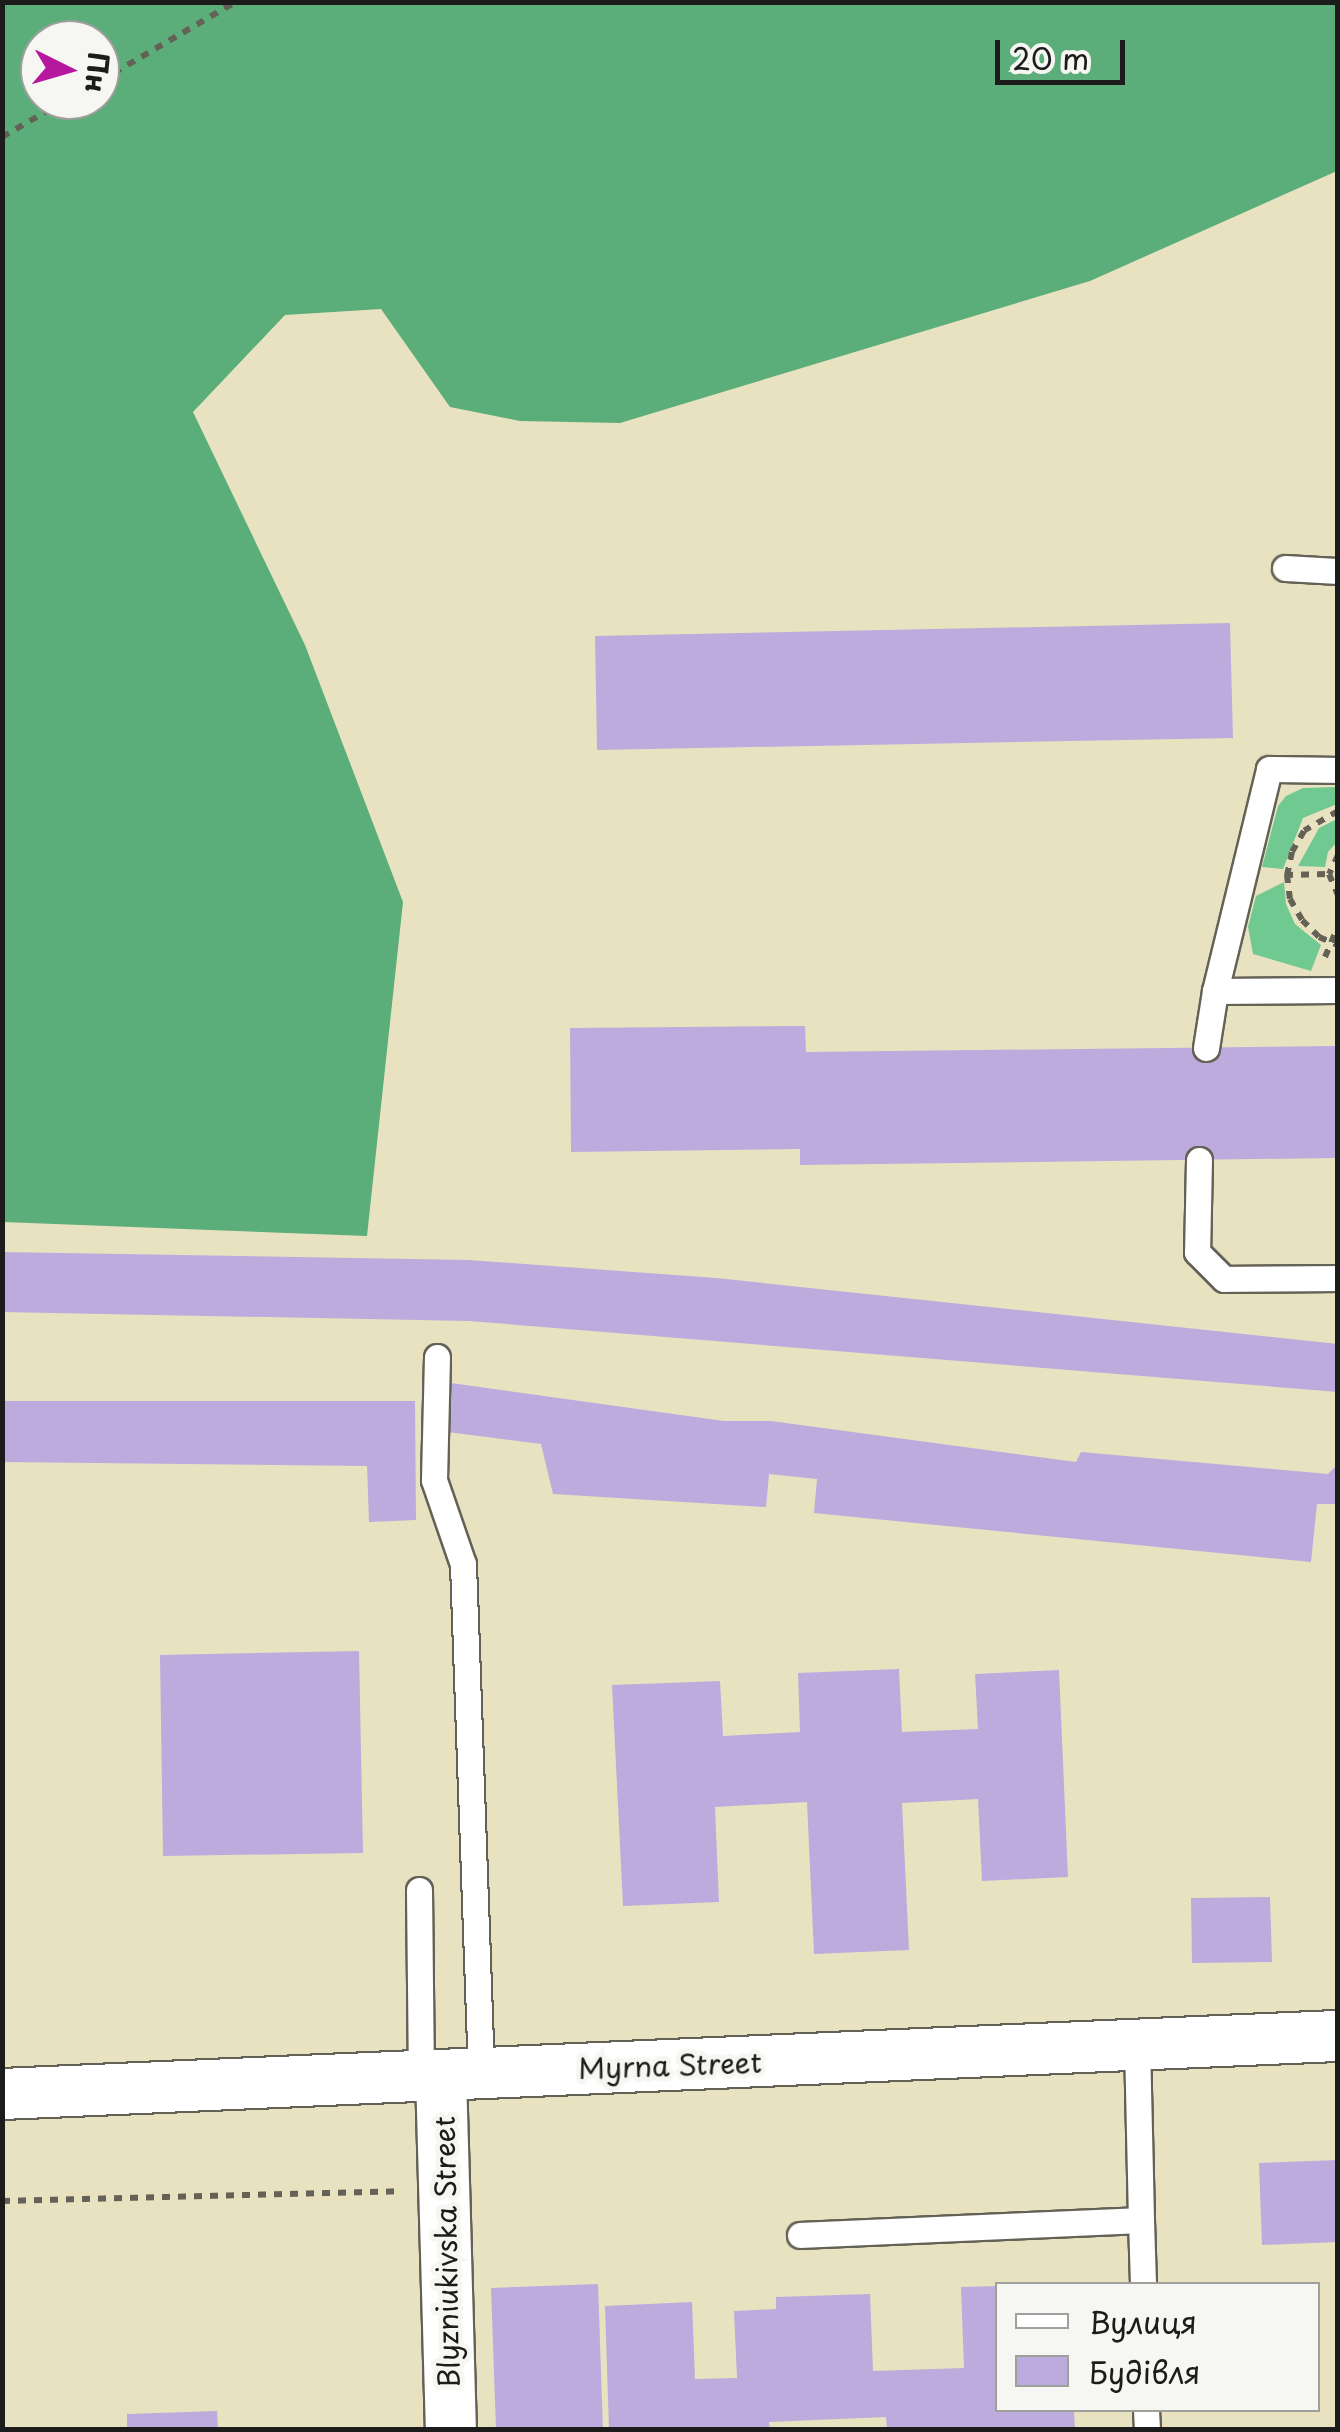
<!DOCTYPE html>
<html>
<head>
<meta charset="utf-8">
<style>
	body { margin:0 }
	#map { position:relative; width:1340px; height:2432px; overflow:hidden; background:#e9e2c1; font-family:"Playpen Sans",sans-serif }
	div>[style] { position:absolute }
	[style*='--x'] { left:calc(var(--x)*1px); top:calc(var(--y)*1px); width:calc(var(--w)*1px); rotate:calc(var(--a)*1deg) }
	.green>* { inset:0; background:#6fc990 }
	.forest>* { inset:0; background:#5bad7a }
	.building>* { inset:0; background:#bdabde }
	.path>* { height:6px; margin-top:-3px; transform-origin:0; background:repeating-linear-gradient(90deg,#646156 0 8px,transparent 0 16px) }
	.roads { filter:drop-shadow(2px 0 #646156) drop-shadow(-2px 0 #646156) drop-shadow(0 2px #646156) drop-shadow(0 -2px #646156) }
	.lane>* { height:25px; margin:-12.5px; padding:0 12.5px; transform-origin:12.5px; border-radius:12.5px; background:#fff }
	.street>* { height:50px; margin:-25px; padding:0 25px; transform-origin:25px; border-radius:25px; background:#fff }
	span { translate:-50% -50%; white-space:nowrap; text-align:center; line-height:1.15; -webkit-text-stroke:10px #f6f6f2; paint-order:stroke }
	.street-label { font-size:28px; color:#1c1c1c }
	.frame { position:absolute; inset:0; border:5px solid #1c1c1c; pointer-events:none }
	.legend { position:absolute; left:995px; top:2282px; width:325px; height:130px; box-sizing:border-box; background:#f6f6f2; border:2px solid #9f9f9c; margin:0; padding:12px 18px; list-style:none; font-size:30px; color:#1c1c1c }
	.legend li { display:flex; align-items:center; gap:20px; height:50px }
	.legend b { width:50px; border:2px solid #9f9f9c }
	.north { position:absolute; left:20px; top:20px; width:100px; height:100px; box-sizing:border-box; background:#f6f6f2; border:2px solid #9f9f9c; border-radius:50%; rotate:95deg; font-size:28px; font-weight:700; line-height:40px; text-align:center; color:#1c1c1c }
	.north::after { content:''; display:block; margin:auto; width:35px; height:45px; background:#b5179e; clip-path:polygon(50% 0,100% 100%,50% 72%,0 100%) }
	.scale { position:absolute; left:995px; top:40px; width:130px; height:45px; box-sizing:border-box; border:5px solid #1c1c1c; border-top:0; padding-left:12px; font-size:30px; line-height:35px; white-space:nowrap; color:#1c1c1c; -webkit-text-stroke:8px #f6f6f2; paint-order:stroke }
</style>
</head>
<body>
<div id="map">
	<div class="green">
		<div style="clip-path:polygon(1337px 787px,1337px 804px,1303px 818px,1283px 869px,1262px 867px,1278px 806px,1286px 796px,1303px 788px)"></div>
		<div style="clip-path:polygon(1337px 819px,1337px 842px,1328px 852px,1325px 867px,1298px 866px,1319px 828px)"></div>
		<div style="clip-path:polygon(1284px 882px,1286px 904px,1295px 924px,1321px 945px,1311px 971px,1253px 954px,1248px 927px,1256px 896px)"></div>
	</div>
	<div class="forest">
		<div style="clip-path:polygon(evenodd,3px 2px,1337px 3px,1337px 171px,1090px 281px,620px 423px,520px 421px,450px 407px,381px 309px,285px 315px,193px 412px,305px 645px,403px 902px,367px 1236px,3px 1222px,3px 2px,40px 40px,100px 40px,100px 100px,40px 100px,40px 40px)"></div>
	</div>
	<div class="building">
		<div style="clip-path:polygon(1230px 623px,1233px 738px,597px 750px,595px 636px)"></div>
		<div style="clip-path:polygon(805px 1026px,806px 1052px,1338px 1046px,1338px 1158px,800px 1165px,800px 1149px,571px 1152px,570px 1028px)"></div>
		<div style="clip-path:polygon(2px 1252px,469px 1260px,716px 1278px,1338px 1344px,1338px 1392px,469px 1321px,2px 1312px)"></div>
		<div style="clip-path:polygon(451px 1383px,724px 1421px,771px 1421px,1076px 1462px,1081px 1452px,1328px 1474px,1338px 1464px,1338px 1504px,1317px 1504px,1311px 1562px,814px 1513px,817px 1479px,769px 1474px,766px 1507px,553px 1494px,541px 1444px,447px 1432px)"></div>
		<div style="clip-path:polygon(2px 1401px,415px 1401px,416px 1520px,369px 1522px,367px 1466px,2px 1462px)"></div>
		<div style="clip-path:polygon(359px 1651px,363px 1853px,163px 1856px,160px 1655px)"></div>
		<div style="clip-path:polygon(899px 1669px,902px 1732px,978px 1729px,975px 1674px,1059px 1670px,1068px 1877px,982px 1881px,978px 1799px,902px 1803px,909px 1950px,814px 1954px,807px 1802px,715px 1807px,719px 1902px,623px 1906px,612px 1685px,720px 1681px,723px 1736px,800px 1732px,798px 1673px)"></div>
		<div style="clip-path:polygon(1270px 1897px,1272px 1962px,1192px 1963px,1191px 1898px)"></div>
		<div style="clip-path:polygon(1338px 2160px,1338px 2242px,1262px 2245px,1259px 2163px)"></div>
		<div style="clip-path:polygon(598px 2284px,603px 2430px,496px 2430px,491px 2288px)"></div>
		<div style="clip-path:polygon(998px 2286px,998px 2410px,1074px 2410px,1075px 2430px,887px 2430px,886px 2417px,769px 2422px,770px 2430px,609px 2430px,605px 2306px,692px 2302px,695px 2379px,737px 2378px,734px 2311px,776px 2309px,776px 2297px,870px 2294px,873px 2371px,964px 2368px,961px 2287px)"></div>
		<div style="clip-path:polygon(217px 2411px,218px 2430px,127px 2430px,127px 2414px)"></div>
	</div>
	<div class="path">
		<div style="--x:100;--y:81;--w:156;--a:-30.3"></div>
		<div style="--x:2;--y:137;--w:74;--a:-30"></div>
		<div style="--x:1338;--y:811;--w:39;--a:150"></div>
		<div style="--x:1304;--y:831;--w:24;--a:120"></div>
		<div style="--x:1292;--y:852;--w:24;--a:102"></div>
		<div style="--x:1287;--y:875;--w:24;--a:83"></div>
		<div style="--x:1290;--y:899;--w:24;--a:60"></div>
		<div style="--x:1302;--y:920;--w:24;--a:45"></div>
		<div style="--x:1319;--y:937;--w:21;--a:23"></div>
		<div style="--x:1338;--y:855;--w:21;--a:115"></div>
		<div style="--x:1329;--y:874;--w:23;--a:67"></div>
		<div style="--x:1285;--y:875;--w:44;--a:-1.3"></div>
		<div style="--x:1325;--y:957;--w:34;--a:-67"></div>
		<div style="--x:2;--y:2201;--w:399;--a:-1.4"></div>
	</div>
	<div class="roads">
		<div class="lane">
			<div style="--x:1285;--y:568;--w:53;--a:3.2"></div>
			<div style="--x:1215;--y:991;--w:123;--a:-0.5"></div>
			<div style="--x:1206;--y:1048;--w:58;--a:-81"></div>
			<div style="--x:1215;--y:991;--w:228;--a:-76.3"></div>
			<div style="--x:1269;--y:769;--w:69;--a:0.8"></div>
			<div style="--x:1199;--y:1160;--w:92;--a:91.2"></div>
			<div style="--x:1197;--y:1252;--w:38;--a:45"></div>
			<div style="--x:1224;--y:1279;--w:114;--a:-0.5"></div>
			<div style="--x:437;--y:1357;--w:123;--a:91.4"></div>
			<div style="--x:434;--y:1480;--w:89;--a:71"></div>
			<div style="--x:463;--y:1564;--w:509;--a:87.97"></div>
			<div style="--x:419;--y:1890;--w:185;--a:89.4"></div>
			<div style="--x:1141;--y:2220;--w:64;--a:88.2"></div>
			<div style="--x:800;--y:2235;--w:341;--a:-2.5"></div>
			<div style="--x:1141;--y:2220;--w:175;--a:-91.3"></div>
			<div style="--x:1146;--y:2410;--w:20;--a:87"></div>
		</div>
		<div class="street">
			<div style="--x:441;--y:2075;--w:355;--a:88.4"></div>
			<div style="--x:2;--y:2094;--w:1337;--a:-2.49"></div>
		</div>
	</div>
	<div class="street-label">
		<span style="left:670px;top:2065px;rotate:-2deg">Myrna Street</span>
		<span style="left:446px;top:2252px;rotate:-91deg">Blyzniukivska Street</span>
	</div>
	<div class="frame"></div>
	<ul class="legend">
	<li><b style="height:12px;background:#fff"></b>Вулиця</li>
	<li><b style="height:28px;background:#bdabde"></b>Будівля</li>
	</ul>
	<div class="north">Пн</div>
	<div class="scale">20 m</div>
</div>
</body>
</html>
